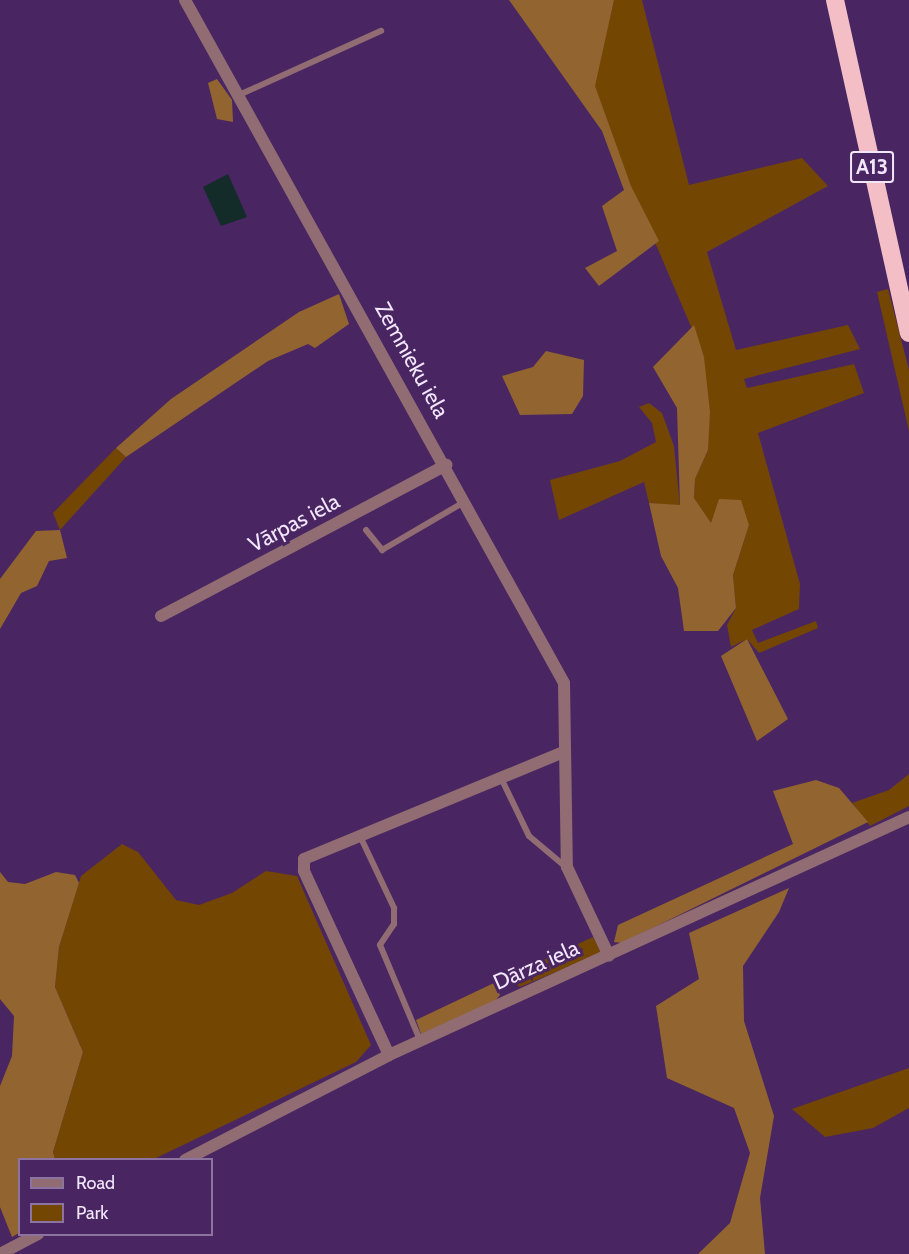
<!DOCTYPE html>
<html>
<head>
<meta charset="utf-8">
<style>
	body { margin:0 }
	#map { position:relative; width:909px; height:1254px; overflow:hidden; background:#492661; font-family:Cabin,sans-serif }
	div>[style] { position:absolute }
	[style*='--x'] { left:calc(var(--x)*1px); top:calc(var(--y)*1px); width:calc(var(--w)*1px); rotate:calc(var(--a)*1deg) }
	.green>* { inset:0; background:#734601 }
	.forest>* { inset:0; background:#926530 }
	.water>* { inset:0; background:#132b29 }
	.lane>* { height:6px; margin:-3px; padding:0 3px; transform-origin:3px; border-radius:3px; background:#916d73 }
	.street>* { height:12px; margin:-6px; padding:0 6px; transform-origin:6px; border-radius:6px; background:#916d73 }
	.highway>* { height:18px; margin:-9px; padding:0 9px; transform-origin:9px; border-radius:9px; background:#f4bec6 }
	span { translate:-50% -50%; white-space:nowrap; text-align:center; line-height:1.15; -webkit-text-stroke:6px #492661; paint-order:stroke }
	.shield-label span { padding:2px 4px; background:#492661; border:2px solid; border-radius:4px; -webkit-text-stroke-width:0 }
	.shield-label { font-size:21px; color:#f2e6fc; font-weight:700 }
	.street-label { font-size:22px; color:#f2e6fc }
	.legend { position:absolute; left:18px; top:1158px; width:195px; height:78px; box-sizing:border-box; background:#492661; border:2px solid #8d739f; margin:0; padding:8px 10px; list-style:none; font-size:18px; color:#f2e6fc }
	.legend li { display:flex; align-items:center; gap:12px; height:30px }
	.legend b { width:30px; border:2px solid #8d739f }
</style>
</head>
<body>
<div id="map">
	<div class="green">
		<div style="clip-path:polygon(614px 0,642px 0,689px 185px,802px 158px,828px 186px,707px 252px,736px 350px,848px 325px,860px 349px,744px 379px,747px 388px,854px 364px,864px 393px,758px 433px,800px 584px,799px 609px,752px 630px,758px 643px,816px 621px,818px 628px,759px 653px,747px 639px,731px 647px,727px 625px,736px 608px,733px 575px,749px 525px,711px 524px,694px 498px,695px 479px,708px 450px,704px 357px,604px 123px,594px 86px)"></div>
		<div style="clip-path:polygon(888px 289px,909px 370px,909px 431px,877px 292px)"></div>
		<div style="clip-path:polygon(649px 403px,662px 413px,674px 446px,680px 506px,649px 503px,644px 482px,559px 520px,550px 480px,620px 461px,656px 442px,652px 423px,639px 407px)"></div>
		<div style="clip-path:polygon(116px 448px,126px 457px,60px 530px,53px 513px)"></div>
		<div style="clip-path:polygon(909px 774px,909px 806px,870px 826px,852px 803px,889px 790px)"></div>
		<div style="clip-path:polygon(122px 844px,138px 852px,176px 900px,199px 905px,232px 893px,266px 871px,297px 876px,371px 1045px,356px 1062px,154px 1159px,55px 1159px,53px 1152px,83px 1052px,55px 987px,59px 947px,81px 876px)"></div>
		<div style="clip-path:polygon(593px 937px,602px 953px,520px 987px,507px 977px)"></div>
		<div style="clip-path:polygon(909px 1068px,909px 1108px,873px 1128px,825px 1137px,792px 1109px)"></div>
	</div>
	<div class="forest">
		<div style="clip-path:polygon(509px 0,614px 0,595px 86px,631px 186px,659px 241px,599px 286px,585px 268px,617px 251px,602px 206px,624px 190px,602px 131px)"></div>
		<div style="clip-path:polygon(217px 79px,232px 100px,233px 122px,217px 119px,208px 83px)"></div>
		<div style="clip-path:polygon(339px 294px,349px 324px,315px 348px,308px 344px,268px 361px,126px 457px,116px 448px,171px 399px,299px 312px)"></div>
		<div style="clip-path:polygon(694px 325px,704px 357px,710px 412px,708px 450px,695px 479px,694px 498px,711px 523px,719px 499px,741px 500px,749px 525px,733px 575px,736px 608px,718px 631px,684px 631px,678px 588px,661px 556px,649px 503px,680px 505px,677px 408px,653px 367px)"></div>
		<div style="clip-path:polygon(546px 351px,584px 360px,583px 396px,572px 414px,520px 415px,502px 376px,533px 367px)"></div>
		<div style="clip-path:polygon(60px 530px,67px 558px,49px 561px,37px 586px,21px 593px,0 629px,0 579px,36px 531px)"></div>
		<div style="clip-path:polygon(747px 639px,788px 719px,757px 741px,721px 656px)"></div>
		<div style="clip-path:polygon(816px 780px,839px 788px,868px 822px,622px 943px,614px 942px,618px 925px,793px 844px,773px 791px)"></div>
		<div style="clip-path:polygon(0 872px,8px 882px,25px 884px,56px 872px,75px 875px,79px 883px,59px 947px,55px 987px,83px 1052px,53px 1152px,55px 1159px,20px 1160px,19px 1233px,12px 1237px,0 1207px,0 1086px,12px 1056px,14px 1016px,0 999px)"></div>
		<div style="clip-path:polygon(789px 888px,779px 912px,743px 966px,744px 1021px,774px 1116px,760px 1198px,765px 1254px,698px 1254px,730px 1223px,750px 1153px,734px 1108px,667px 1078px,656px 1006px,699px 979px,689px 933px)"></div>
		<div style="clip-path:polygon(494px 983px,500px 995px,494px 1002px,421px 1034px,416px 1020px)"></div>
	</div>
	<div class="water">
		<div style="clip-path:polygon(228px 174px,247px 217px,221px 226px,203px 187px)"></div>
	</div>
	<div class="lane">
		<div style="--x:239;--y:95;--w:156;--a:-24.3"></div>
		<div style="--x:366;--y:530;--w:26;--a:51"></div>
		<div style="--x:382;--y:550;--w:97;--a:-30.3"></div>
		<div style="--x:501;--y:778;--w:64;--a:64.2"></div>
		<div style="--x:529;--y:836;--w:48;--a:40"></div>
		<div style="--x:360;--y:836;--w:80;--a:64.7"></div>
		<div style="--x:394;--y:908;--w:16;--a:90"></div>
		<div style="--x:394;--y:924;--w:25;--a:124"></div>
		<div style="--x:380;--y:945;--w:103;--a:67.2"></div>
	</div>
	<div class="street">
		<div style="--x:185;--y:0;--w:781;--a:60.97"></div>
		<div style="--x:564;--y:683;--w:184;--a:89.1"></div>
		<div style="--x:567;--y:867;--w:98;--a:64.7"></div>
		<div style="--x:161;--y:616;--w:323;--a:-27.9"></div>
		<div style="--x:389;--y:1055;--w:203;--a:-114.8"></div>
		<div style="--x:304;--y:871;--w:12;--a:-90"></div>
		<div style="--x:304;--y:859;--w:278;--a:-22.4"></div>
		<div style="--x:185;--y:1160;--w:229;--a:-27.2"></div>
		<div style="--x:389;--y:1055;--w:572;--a:-24.59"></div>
		<div style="--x:0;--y:1254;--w:43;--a:-27.8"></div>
	</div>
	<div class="highway">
		<div style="--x:835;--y:0;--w:341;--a:77.5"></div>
	</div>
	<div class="shield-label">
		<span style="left:872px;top:167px">A13</span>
	</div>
	<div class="street-label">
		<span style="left:412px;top:360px;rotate:61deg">Zemnieku iela</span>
		<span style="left:294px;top:523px;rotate:-28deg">Vārpas iela</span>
		<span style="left:536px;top:965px;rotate:-24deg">Dārza iela</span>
	</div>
	<ul class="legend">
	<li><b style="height:8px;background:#916d73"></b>Road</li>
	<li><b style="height:16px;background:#734601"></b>Park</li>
	</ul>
</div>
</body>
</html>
